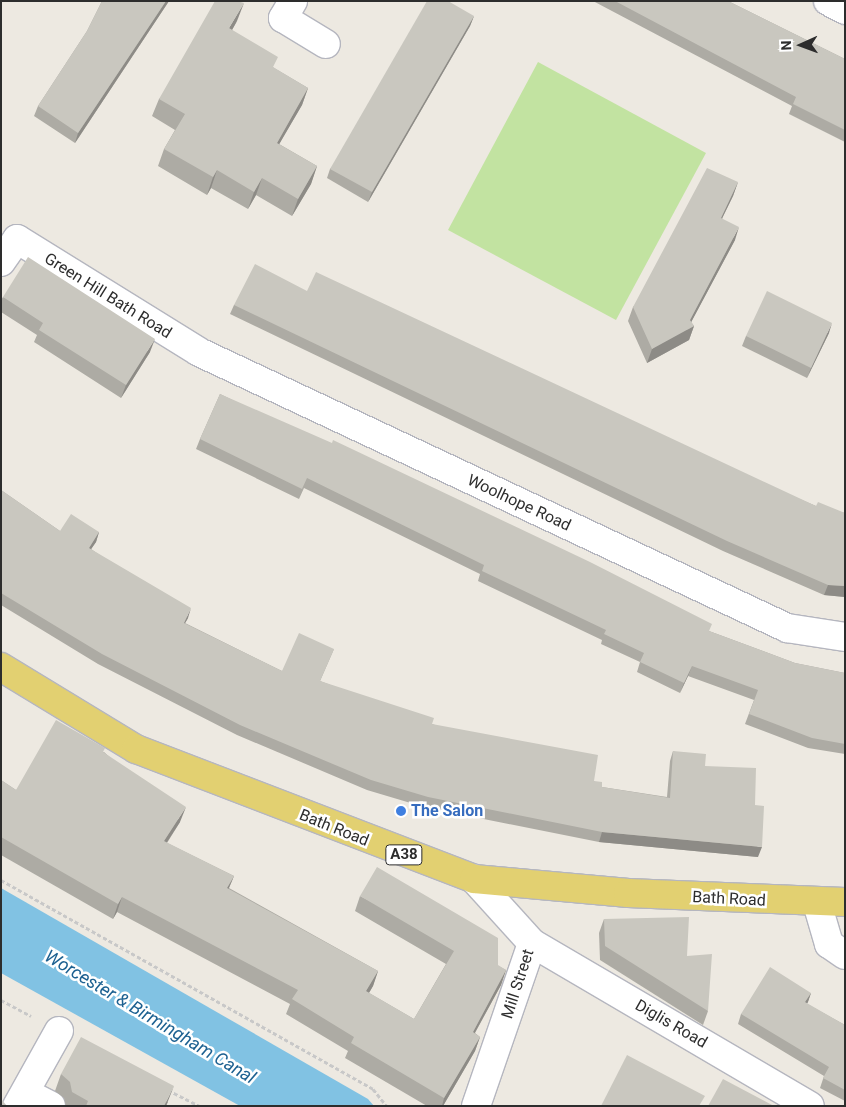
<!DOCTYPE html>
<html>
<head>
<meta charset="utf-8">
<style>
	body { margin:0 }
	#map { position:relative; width:846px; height:1107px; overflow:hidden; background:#ede9e1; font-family:Roboto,sans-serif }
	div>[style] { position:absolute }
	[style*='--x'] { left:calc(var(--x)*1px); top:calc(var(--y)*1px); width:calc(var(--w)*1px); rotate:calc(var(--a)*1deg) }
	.pitch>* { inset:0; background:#c2e3a1 }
	.water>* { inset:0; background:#81c2e3 }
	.path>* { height:3px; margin-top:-1.5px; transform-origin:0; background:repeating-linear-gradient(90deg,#c8c8c8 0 4px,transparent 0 6.5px) }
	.roads { filter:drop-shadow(1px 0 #b5b6bf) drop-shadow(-1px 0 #b5b6bf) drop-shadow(0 1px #b5b6bf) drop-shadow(0 -1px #b5b6bf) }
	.minor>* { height:28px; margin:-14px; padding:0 14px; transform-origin:14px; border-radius:14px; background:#fff }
	.major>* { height:28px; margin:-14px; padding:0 14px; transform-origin:14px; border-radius:14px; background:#e2d071 }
	.wall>* { inset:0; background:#adaba4 }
	.shaded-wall>* { inset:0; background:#8d8b86 }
	.building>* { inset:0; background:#c9c7bf }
	.dots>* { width:14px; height:14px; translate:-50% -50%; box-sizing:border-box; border:2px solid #fff; border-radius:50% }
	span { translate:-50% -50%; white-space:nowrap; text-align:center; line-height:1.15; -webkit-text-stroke:5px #fff; paint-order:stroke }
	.shield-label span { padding:1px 4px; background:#fff; border:1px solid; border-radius:4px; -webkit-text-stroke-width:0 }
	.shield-label { font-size:15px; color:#2d2d2d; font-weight:700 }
	.street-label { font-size:16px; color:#2d2d2d }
	.shop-label { font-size:16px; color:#366cbe; font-weight:700 }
	.left { translate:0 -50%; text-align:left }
	.water-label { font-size:18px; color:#1d6191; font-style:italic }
	.frame { position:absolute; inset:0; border:2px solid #2d2d2d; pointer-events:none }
	.north { position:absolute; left:776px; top:20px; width:50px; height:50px; -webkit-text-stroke:4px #fff; paint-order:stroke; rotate:268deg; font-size:14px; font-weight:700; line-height:20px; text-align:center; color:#2d2d2d }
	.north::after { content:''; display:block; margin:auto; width:18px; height:22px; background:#2d2d2d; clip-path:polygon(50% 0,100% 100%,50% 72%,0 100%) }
</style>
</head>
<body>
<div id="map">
	<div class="pitch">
		<div style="clip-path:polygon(538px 62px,706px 153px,616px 320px,448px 230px)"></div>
	</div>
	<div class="water">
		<div style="clip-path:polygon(1px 888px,368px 1099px,374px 1106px,240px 1106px,1px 973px)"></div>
	</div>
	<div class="path">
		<div style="--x:1;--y:880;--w:427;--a:29.3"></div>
		<div style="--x:373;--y:1089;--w:22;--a:51"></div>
		<div style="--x:1;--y:1000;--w:34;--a:28"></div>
		<div style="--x:168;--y:1090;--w:35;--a:27"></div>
	</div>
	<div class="roads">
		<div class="minor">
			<div style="--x:293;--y:1;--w:20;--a:120"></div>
			<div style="--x:283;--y:18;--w:50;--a:31.2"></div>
			<div style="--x:828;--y:1;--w:19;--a:28"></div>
			<div style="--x:1;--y:262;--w:28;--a:-55"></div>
			<div style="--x:17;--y:239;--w:214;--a:31.8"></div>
			<div style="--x:199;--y:352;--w:650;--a:25.14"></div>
			<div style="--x:787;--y:628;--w:59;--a:8.8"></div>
			<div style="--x:474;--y:879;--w:86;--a:47.8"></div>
			<div style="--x:532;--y:943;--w:322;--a:30.4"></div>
			<div style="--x:817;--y:903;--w:43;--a:73.7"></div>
			<div style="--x:829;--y:944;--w:19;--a:35"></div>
			<div style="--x:26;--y:1093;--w:28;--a:27"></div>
			<div style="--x:17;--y:1106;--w:86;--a:-60.8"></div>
			<div style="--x:476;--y:1106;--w:172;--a:-71"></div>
		</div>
		<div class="major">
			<div style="--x:1;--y:667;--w:158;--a:31.3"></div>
			<div style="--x:136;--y:749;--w:362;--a:21"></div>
			<div style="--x:474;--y:879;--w:155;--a:5.2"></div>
			<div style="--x:628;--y:893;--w:217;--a:2.4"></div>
		</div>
	</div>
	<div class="wall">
		<div style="clip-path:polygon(102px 1px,169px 1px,75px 143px,34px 116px,38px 106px,87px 31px)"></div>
		<div style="clip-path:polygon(593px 1px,728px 1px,845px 59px,845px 142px,789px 114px,792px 106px)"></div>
		<div style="clip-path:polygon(474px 16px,470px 26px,368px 202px,327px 178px,330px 169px)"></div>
		<div style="clip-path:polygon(237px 21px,232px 30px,274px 68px,308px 88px,302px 105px,279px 144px,317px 166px,311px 184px,292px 216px,256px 195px,248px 209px,211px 188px,207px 195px,158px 166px,164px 149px,175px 130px,152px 116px,159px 99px)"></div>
		<div style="clip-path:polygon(738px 182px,733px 196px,722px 218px,735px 240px,691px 322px,694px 326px,689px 340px,647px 363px,628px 321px,633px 307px)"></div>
		<div style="clip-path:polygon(307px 291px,816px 506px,845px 513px,845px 597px,824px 595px,723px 551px,230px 314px,234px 305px)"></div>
		<div style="clip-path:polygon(3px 297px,150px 352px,121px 398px,34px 342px,37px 335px,1px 312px,1px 300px)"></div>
		<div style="clip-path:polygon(829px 333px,807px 378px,742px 346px,746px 336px)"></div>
		<div style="clip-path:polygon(220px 394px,709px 631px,795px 663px,845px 673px,845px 754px,808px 748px,745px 724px,754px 700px,688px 676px,680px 693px,637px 672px,640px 662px,601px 644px,602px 640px,478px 581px,480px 574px,304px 488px,299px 499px,196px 449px,200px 439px)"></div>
		<div style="clip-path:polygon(1px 490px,60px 531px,99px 532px,96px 542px,91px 549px,188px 618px,185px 623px,282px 671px,334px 649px,320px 681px,432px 724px,594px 781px,602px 787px,667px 797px,670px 761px,673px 751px,705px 766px,755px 805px,758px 857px,599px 842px,424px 807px,367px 790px,237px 735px,98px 664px,1px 605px)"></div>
		<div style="clip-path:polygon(104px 752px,180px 822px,167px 843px,234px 876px,229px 888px,378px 971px,373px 986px,369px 993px,414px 1019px,446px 964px,355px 911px,360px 896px,506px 970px,501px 985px,475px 1033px,480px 1037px,475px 1051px,443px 1106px,427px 1106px,345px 1058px,348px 1051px,286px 1014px,290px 1004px,117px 912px,113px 919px,1px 855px,1px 780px,16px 790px)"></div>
		<div style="clip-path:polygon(604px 919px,687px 956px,708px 1011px,703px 1025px,600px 960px,599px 933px)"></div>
		<div style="clip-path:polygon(811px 993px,807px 1004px,845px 1025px,845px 1101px,820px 1088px,824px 1076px,738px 1024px,741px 1014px)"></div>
		<div style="clip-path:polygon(61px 1074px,168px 1102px,166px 1106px,66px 1106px,64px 1098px,55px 1091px)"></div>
	</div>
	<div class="shaded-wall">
		<div style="clip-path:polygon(166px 1px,169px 1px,75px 143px,78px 133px)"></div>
		<div style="clip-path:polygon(244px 3px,237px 21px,223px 46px,229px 28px)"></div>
		<div style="clip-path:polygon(474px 16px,470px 26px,368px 202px,372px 192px)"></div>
		<div style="clip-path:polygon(308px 88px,302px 105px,270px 160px,277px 143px)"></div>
		<div style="clip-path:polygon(317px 166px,311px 184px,292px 216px,298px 199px)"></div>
		<div style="clip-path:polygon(217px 170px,211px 188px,207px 195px,213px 177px)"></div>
		<div style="clip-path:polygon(262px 178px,256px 195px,248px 209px,254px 192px)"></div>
		<div style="clip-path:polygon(738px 182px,733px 196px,716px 231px,721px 218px)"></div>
		<div style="clip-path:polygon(739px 227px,735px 240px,687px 330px,694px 326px,689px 340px,647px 363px,652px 349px,690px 320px)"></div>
		<div style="clip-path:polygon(832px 323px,829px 333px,807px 378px,811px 368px)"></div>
		<div style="clip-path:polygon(155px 339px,150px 352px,121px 398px,126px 385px)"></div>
		<div style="clip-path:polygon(99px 532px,96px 542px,85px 558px,89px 548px)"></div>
		<div style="clip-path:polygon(828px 585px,845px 586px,845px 597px,824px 595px)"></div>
		<div style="clip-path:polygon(191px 608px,188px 618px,180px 632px,184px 623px)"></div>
		<div style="clip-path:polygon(692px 666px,688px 676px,680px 693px,684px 683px)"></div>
		<div style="clip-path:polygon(186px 807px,180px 822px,158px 856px,164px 841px)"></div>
		<div style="clip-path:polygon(602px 832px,762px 847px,758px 857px,599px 842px)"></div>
		<div style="clip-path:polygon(234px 876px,228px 890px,227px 888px)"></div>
		<div style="clip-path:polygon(122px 897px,117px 912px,113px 919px,118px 904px)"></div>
		<div style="clip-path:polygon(506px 970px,501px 985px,467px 1047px,473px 1032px)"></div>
		<div style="clip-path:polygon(378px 971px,373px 986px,361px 1006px,366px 991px)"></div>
		<div style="clip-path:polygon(811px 993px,808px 1002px,801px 1012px,805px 1002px)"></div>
		<div style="clip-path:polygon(480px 1037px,475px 1051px,443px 1106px,442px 1106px,444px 1098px)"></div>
		<div style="clip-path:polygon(174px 1086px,166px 1106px,164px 1106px)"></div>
	</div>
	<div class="building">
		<div style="clip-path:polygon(102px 1px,166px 1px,78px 133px,38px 106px,87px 31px)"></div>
		<div style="clip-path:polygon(215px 1px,237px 1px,244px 3px,229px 28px,278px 57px,273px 67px,308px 88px,277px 143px,317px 166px,298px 199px,262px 178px,254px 192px,217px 170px,213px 177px,164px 149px,185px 114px,159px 99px)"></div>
		<div style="clip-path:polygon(427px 1px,448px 1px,474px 16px,372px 192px,330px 169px)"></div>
		<div style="clip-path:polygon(615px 1px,728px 1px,845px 59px,845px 130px,793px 104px,796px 97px)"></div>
		<div style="clip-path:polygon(707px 168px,738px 182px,721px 218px,739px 227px,690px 320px,694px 326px,652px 349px,633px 307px)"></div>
		<div style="clip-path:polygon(28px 257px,155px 339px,126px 385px,39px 330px,43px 323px,3px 297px)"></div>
		<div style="clip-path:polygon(255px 264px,307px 291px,316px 272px,816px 506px,818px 502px,845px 513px,845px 586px,828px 585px,727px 541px,234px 305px)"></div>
		<div style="clip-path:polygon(767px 291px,832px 323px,811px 368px,746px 336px)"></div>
		<div style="clip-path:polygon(220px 394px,332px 443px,333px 440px,590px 562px,712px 624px,709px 631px,795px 663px,845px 673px,845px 744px,812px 738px,749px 714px,758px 690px,692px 666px,684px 683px,640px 662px,644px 653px,604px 634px,606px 630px,482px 571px,484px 565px,307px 478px,302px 489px,200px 439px)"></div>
		<div style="clip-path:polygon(1px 490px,60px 531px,71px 514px,99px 532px,89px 548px,191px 608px,184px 623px,282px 671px,299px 633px,334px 649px,320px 681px,434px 718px,432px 724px,598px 755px,594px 781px,602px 782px,602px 787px,670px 798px,673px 751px,706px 754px,705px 766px,756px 768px,755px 805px,764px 806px,762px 847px,602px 832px,428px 797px,371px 780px,240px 725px,102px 654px,1px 593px)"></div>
		<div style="clip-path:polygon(56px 720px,105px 748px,103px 752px,186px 807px,164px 841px,234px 876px,227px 888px,378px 971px,366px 991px,414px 1019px,454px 951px,360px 896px,377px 867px,498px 938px,498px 965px,506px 970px,473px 1032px,480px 1037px,444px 1098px,351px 1043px,354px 1037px,292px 999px,298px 990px,122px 897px,118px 904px,1px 837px,1px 780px,16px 790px)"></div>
		<div style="clip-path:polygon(689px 917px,687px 956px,712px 954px,708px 1011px,605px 946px,604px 919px)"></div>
		<div style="clip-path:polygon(770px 967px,811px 993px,805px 1002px,845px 1025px,845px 1090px,823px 1078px,829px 1067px,741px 1014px)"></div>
		<div style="clip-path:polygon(81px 1037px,174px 1086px,164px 1106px,86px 1106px,88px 1101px,72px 1092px,70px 1082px,61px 1074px)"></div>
		<div style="clip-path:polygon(627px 1055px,705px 1096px,699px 1106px,601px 1106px)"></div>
		<div style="clip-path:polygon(723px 1079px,774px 1106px,708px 1106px)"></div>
		<div style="clip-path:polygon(1px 1099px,7px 1106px,1px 1106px)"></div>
	</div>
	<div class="dots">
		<div style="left:401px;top:811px;background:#3f7fe0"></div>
	</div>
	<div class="shield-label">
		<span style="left:404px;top:855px">A38</span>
	</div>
	<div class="street-label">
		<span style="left:108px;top:296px;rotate:32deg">Green Hill Bath Road</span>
		<span style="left:519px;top:503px;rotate:25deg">Woolhope Road</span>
		<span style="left:334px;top:828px;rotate:22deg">Bath Road</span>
		<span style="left:729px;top:899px;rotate:3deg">Bath Road</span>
		<span style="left:518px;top:984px;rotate:-72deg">Mill Street</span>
		<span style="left:671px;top:1024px;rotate:30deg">Diglis Road</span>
	</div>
	<div class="shop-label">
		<span class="left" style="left:411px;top:811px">The Salon</span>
	</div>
	<div class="water-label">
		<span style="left:150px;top:1017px;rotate:31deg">Worcester &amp; Birmingham Canal</span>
	</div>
	<div class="frame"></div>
	<div class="north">N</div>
</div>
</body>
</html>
